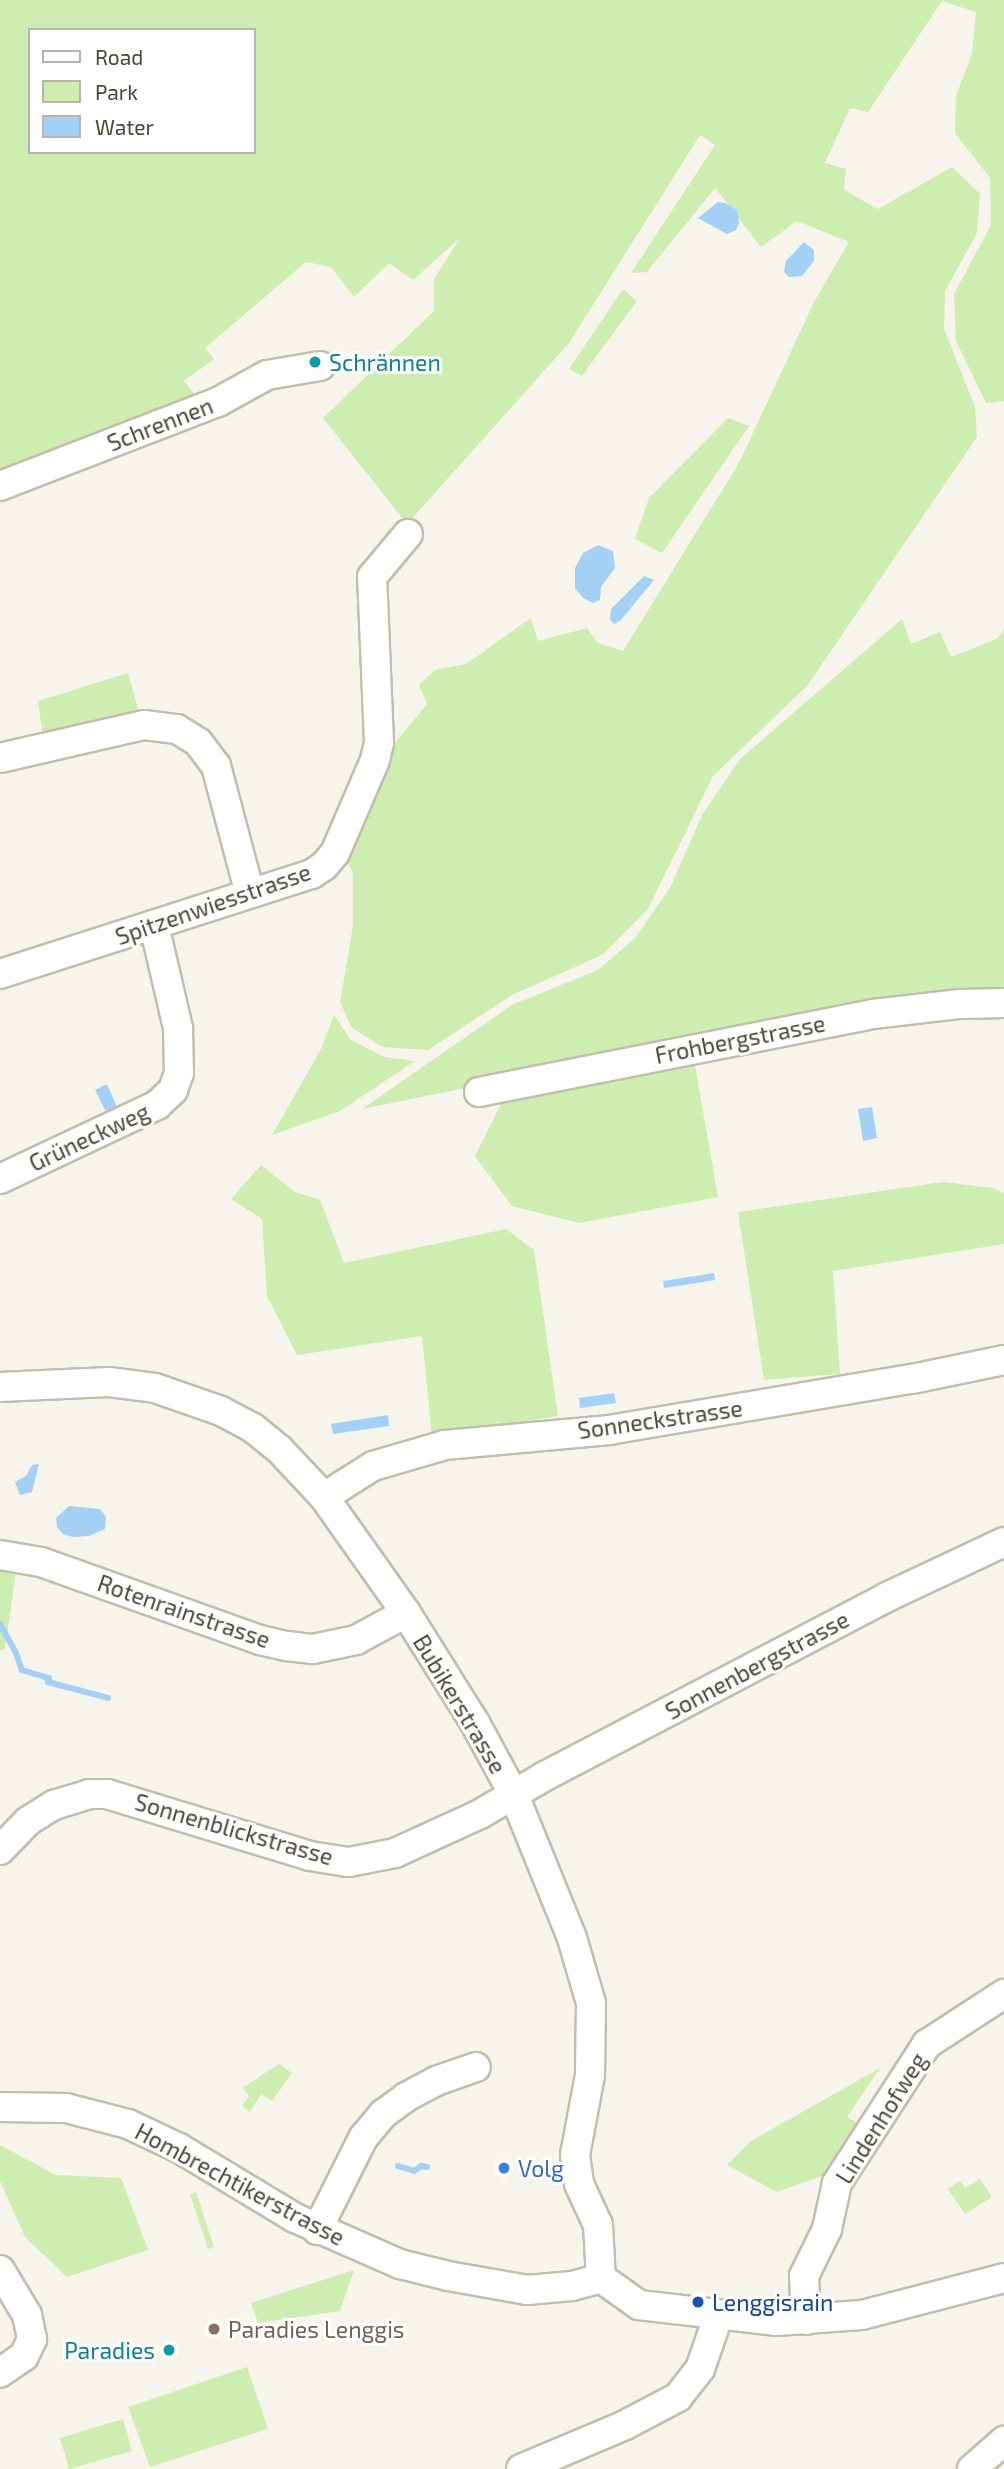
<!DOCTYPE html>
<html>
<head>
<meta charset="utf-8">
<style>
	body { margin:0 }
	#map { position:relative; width:1004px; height:2469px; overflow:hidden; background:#f6f4eb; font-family:"Exo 2",sans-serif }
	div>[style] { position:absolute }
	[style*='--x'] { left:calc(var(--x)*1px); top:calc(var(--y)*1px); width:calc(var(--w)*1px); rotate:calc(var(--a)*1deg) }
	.green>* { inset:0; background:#ceedb1 }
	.water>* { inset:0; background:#a4d0f6 }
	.stream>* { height:6px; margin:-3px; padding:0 3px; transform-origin:3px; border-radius:3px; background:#a4d0f6 }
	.roads { filter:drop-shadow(2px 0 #c3bdac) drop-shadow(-2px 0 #c3bdac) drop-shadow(0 2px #c3bdac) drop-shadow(0 -2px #c3bdac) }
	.minor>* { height:28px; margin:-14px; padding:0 14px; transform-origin:14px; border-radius:14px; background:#fff }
	.dots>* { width:19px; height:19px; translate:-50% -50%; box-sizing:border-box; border:4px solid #fff; border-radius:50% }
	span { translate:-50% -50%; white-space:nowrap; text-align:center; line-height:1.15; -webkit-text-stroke:6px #fff; paint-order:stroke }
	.culture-label { font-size:23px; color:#0d838f }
	.left { translate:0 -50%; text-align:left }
	.right { translate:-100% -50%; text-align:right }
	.street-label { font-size:23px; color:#4c4538 }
	.shop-label { font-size:23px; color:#366cbe }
	.transit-label { font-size:23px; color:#164399 }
	.education-label { font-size:23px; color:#785e54 }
	.legend { position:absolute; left:28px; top:28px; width:228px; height:126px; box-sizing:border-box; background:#fff; border:2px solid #b7b5af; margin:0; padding:9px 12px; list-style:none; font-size:21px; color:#4c4538 }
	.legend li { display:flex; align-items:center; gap:14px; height:35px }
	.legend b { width:35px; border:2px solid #b7b5af }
</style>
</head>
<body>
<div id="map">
	<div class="green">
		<div style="clip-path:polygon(evenodd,0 0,1004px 0,1004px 401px,986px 403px,956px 341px,954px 294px,991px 225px,990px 178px,955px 133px,956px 96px,972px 54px,976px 12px,942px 1px,868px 112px,850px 108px,825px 163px,846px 169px,844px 190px,878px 209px,952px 167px,980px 194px,977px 233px,945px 291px,944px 329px,975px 407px,977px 437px,807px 686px,713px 776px,648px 909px,602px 955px,512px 995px,428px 1050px,383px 1047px,352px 1028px,340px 1002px,353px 926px,353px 874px,344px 853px,390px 749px,427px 704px,419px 685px,435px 670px,466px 664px,531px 618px,538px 641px,587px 628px,598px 643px,623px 651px,739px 463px,814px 302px,849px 242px,797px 221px,761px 247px,715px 188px,647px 272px,631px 273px,715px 145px,700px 135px,569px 343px,407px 524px,323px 418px,434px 311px,434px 279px,460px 238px,413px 280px,389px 263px,354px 297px,331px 267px,306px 262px,205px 348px,214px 359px,184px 381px,203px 405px,0 480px,0 0,30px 30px,254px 30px,254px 152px,30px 152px,30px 30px)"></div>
		<div style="clip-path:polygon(623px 289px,637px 301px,582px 376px,569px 369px)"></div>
		<div style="clip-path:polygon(728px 418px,749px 426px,662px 553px,635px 539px,649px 498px)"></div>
		<div style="clip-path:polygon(902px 619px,911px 644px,940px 632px,951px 657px,997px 639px,1004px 629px,1004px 992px,933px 993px,362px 1109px,512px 1005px,598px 970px,635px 938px,670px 888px,702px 815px,740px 759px)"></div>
		<div style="clip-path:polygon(128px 673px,140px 716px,43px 738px,38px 701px)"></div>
		<div style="clip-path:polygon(334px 1015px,351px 1040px,384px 1057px,415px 1061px,340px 1111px,272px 1135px,321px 1049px)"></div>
		<div style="clip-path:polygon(694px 1060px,718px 1197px,579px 1223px,512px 1206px,475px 1156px,504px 1098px)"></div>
		<div style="clip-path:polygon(261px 1165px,295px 1192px,320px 1200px,344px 1263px,506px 1229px,534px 1250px,558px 1416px,432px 1437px,422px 1336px,297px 1355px,267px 1296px,262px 1219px,231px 1199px)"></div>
		<div style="clip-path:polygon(943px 1182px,993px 1188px,1004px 1193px,1004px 1244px,833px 1271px,840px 1374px,764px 1380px,738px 1212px)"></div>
		<div style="clip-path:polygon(0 1564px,17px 1565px,5px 1649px,0 1650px)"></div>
		<div style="clip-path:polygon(279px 2064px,292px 2073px,272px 2101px,261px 2094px,250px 2112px,242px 2106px,249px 2096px,243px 2088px)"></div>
		<div style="clip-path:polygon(880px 2068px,847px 2117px,864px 2127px,833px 2172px,777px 2192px,727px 2165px,751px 2141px)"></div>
		<div style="clip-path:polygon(0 2145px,56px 2175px,121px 2178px,148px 2250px,67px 2277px,25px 2237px,0 2181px)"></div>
		<div style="clip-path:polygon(980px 2179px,992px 2197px,965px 2214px,948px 2189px,960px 2181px,965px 2188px)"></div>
		<div style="clip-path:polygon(196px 2192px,214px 2247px,208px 2249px,190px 2194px)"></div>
		<div style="clip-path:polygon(354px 2270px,340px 2311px,258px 2323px,251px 2303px)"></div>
		<div style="clip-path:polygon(247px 2367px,268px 2429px,150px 2467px,128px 2407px)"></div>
		<div style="clip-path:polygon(123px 2419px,132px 2451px,69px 2469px,60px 2438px)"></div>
	</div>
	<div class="water">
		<div style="clip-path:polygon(718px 202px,725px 203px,737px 210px,739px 223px,736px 230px,727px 234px,698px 218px)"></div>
		<div style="clip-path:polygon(804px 242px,814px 250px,814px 261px,802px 276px,789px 277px,784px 272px,786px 261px)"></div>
		<div style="clip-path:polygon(598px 545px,613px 551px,615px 568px,601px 587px,600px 600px,593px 603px,583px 598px,575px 588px,575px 568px,583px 553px)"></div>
		<div style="clip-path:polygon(644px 576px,654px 580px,620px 621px,614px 624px,610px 619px,611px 609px)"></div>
		<div style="clip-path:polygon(107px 1084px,117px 1107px,106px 1112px,95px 1090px)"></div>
		<div style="clip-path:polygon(872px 1107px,877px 1138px,863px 1141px,858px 1109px)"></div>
		<div style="clip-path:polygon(714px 1273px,715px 1280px,664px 1288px,663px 1281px)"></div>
		<div style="clip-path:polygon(614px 1393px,616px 1403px,580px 1408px,579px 1398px)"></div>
		<div style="clip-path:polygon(388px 1415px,389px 1426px,333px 1434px,331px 1424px)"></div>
		<div style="clip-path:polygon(39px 1464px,32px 1492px,20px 1495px,15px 1482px,26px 1476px,32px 1465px)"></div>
		<div style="clip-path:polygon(69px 1506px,100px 1509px,106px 1517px,105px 1529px,89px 1536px,73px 1537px,63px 1534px,57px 1527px,56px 1518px)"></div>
	</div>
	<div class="stream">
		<div style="--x:0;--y:1624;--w:33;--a:61"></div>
		<div style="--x:16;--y:1653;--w:18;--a:71"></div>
		<div style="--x:22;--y:1670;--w:28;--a:17"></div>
		<div style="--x:49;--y:1678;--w:4;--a:104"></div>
		<div style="--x:48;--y:1682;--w:62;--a:14.9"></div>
		<div style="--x:398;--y:2166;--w:17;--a:17"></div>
		<div style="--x:414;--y:2171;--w:9;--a:-36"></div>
		<div style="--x:421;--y:2166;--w:6;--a:9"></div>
	</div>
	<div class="roads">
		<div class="minor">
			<div style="--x:0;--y:486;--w:234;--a:-21.1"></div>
			<div style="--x:218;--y:402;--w:56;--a:-28.9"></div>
			<div style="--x:267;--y:375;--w:54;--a:-9.6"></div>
			<div style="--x:0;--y:758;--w:148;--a:-12.9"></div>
			<div style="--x:144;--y:725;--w:33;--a:7"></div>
			<div style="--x:177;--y:729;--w:25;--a:32"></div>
			<div style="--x:198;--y:742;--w:30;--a:53"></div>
			<div style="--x:216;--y:766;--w:132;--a:75.1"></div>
			<div style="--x:0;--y:974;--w:328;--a:-17.8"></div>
			<div style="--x:312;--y:874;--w:14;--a:-34"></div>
			<div style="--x:324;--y:866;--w:17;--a:-50"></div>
			<div style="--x:335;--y:853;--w:101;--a:-66.7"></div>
			<div style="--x:375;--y:760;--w:18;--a:-77"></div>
			<div style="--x:379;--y:742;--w:165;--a:-92.4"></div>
			<div style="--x:372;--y:577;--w:56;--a:-50.1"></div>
			<div style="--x:479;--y:1092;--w:402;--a:-11.2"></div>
			<div style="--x:873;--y:1014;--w:88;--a:-6.6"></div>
			<div style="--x:960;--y:1004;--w:44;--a:-1.3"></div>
			<div style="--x:0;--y:1179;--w:174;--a:-25.2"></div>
			<div style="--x:157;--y:1105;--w:22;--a:-43"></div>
			<div style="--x:173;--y:1090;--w:18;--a:-71"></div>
			<div style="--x:179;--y:1073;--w:45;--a:-91.3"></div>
			<div style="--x:178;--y:1028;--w:106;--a:-103.1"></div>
			<div style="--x:0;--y:1387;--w:109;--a:-2.6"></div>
			<div style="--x:109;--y:1382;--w:46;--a:7.4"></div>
			<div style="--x:155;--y:1388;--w:70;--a:19.2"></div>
			<div style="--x:221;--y:1411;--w:36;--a:28"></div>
			<div style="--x:253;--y:1428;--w:33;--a:39"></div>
			<div style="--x:279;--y:1449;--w:66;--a:46.8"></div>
			<div style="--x:324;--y:1497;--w:142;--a:54.7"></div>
			<div style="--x:406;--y:1613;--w:130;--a:57.9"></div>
			<div style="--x:475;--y:1723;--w:82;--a:61.6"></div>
			<div style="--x:514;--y:1795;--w:154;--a:67.9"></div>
			<div style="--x:572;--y:1938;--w:68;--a:73.7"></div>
			<div style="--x:591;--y:2003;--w:72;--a:90.8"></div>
			<div style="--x:590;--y:2075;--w:81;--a:100.6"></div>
			<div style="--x:575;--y:2155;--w:29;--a:82"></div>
			<div style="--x:579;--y:2184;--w:45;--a:65.1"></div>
			<div style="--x:598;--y:2225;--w:53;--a:86.8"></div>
			<div style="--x:324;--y:1497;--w:58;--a:-32.3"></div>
			<div style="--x:373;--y:1466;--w:75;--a:-16.3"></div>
			<div style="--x:445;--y:1445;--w:165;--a:-5.2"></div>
			<div style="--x:609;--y:1430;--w:307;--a:-9.6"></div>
			<div style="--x:912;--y:1379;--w:94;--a:-11.7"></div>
			<div style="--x:0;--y:1555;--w:42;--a:9.7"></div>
			<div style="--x:41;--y:1562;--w:232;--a:19.6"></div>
			<div style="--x:260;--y:1640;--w:28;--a:13"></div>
			<div style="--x:287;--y:1646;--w:26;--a:7"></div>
			<div style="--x:313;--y:1649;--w:44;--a:-11.8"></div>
			<div style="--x:356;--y:1640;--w:57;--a:-28.4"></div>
			<div style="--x:0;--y:1850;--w:40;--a:-46"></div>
			<div style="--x:28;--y:1821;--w:31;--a:-32"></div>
			<div style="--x:54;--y:1805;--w:37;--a:-17"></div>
			<div style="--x:89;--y:1794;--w:18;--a:0"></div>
			<div style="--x:107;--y:1794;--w:212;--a:17"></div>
			<div style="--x:310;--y:1856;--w:39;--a:9"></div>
			<div style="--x:349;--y:1862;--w:47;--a:-11.1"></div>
			<div style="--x:395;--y:1853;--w:94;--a:-24.6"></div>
			<div style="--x:480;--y:1814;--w:75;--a:-30.3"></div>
			<div style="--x:545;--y:1776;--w:386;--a:-27.6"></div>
			<div style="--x:887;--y:1597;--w:129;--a:-25.2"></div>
			<div style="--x:0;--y:2107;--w:66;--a:0.9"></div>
			<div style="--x:66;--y:2108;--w:64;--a:14.5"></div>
			<div style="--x:128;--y:2124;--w:56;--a:25.2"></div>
			<div style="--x:179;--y:2148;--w:135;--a:31.1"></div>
			<div style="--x:295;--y:2218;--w:115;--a:23.7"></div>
			<div style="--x:400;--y:2264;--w:49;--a:14"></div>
			<div style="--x:448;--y:2276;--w:80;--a:10"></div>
			<div style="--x:527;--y:2290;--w:45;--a:-5.1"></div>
			<div style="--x:572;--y:2286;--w:30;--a:-15"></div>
			<div style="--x:317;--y:2230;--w:103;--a:-63.4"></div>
			<div style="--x:363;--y:2138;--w:31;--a:-50"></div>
			<div style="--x:383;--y:2114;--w:29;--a:-36"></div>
			<div style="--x:406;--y:2097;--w:34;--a:-28"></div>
			<div style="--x:436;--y:2081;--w:42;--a:-19.3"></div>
			<div style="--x:0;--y:2270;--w:52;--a:59"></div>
			<div style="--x:27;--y:2315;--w:25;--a:78"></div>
			<div style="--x:32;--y:2339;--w:19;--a:115"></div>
			<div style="--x:24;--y:2356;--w:29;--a:145"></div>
			<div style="--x:601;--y:2278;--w:47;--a:35.4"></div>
			<div style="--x:639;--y:2305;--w:139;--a:6.6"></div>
			<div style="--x:777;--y:2321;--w:85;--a:-4"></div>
			<div style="--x:862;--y:2315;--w:147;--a:-14.6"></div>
			<div style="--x:806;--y:2320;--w:44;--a:-92.6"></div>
			<div style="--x:804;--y:2276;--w:52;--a:-63.9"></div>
			<div style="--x:827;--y:2229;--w:47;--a:-77.7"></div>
			<div style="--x:837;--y:2183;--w:166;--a:-57.1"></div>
			<div style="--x:927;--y:2044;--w:92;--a:-33"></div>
			<div style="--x:521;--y:2469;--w:113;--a:-22.9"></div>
			<div style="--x:625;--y:2425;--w:60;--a:-27.8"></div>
			<div style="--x:678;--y:2397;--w:36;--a:-52"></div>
			<div style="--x:700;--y:2369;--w:55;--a:-70.9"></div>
			<div style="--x:972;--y:2469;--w:43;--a:-41.2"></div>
		</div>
	</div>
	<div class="dots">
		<div style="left:315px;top:362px;background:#0f9aa8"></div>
		<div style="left:504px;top:2168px;background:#3f7fe0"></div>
		<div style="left:698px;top:2302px;background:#1a4fb4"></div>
		<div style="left:214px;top:2329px;background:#8d6e63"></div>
		<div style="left:169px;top:2350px;background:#0f9aa8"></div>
	</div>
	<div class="culture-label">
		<span class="left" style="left:329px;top:362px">Schrännen</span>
		<span class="right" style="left:155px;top:2350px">Paradies</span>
	</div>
	<div class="street-label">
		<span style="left:160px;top:424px;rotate:-21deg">Schrennen</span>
		<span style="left:213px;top:904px;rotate:-19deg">Spitzenwiesstrasse</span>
		<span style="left:740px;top:1039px;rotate:-11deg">Frohbergstrasse</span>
		<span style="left:89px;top:1137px;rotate:-25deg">Grüneckweg</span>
		<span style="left:660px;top:1419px;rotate:-8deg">Sonneckstrasse</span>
		<span style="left:184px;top:1611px;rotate:19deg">Rotenrainstrasse</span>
		<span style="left:757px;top:1665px;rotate:-28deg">Sonnenbergstrasse</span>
		<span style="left:460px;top:1704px;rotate:59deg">Bubikerstrasse</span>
		<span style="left:234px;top:1829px;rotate:16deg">Sonnenblickstrasse</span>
		<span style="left:881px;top:2118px;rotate:-58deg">Lindenhofweg</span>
		<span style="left:240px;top:2184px;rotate:28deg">Hombrechtikerstrasse</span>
	</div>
	<div class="shop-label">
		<span class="left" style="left:518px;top:2168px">Volg</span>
	</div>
	<div class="transit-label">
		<span class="left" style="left:712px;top:2302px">Lenggisrain</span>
	</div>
	<div class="education-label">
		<span class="left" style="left:228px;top:2329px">Paradies Lenggis</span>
	</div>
	<ul class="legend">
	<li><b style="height:9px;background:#fff"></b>Road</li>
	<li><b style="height:19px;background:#ceedb1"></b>Park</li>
	<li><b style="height:19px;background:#a4d0f6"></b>Water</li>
	</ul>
</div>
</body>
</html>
